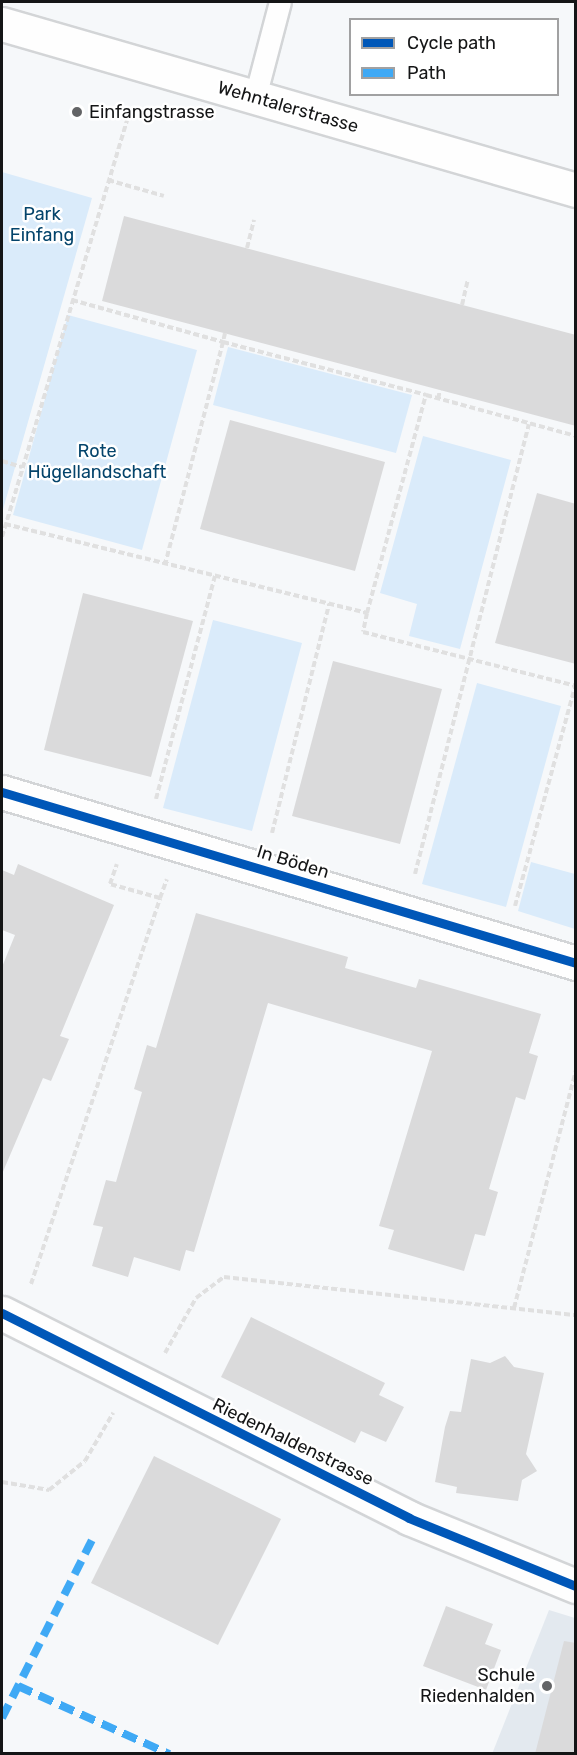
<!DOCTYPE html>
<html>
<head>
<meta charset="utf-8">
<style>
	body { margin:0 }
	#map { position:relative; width:577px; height:1755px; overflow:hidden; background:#f6f8fa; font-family:Rubik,sans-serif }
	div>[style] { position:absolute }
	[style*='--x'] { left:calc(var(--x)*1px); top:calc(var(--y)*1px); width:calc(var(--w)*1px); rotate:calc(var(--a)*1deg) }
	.built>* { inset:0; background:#e3e9ef }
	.green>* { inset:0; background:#daebfa }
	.building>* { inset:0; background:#dadadb }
	.path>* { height:4px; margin-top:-2px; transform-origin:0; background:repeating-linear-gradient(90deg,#e0e0e0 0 6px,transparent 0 9px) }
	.roads { filter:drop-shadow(2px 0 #d3d5d7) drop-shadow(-2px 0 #d3d5d7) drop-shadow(0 2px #d3d5d7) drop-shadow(0 -2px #d3d5d7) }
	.service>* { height:21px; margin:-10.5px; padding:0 10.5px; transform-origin:10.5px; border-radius:10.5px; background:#fefefe }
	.minor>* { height:33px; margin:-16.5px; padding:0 16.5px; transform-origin:16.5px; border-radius:16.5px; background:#fefefe }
	.primary>* { height:33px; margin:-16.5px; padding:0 16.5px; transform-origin:16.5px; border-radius:16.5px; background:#fefefe }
	.quiet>* { height:8px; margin-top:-4px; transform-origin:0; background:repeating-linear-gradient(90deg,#3fa9f5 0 15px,transparent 0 23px) }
	.cycleway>* { height:9px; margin:-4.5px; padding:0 4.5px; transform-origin:4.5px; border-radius:4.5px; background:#0057b8 }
	.dots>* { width:16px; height:16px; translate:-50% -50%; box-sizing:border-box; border:3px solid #fff; border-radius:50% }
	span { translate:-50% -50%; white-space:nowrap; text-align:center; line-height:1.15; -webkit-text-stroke:5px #fff; paint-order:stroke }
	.street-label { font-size:18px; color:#141516 }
	.poi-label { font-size:18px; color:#141516 }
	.left { translate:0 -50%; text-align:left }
	.right { translate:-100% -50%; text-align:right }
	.park-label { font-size:18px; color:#04446b }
	.frame { position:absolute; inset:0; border:3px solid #141516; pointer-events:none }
	.legend { position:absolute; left:349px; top:18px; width:210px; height:78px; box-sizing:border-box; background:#fff; border:2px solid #a1a1a2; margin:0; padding:8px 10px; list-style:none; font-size:18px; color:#141516 }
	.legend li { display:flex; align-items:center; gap:12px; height:30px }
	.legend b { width:30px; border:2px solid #a1a1a2 }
</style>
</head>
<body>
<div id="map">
	<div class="built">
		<div style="clip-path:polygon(549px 1610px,575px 1618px,575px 1753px,492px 1754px)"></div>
	</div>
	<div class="green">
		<div style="clip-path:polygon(2px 172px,92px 198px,2px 513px)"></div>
		<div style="clip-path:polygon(68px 315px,197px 350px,142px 550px,13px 515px)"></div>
		<div style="clip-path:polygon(228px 347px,412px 395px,396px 453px,213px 405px)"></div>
		<div style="clip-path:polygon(423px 436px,511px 460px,460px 649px,409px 636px,417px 604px,380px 593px)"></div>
		<div style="clip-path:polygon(213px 620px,302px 643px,252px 831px,163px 808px)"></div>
		<div style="clip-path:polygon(477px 683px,561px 706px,506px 907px,422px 884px)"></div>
		<div style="clip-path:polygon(531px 862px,575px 874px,575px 929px,518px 911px)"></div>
	</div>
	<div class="building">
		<div style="clip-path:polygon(124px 216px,576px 335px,576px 426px,102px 301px)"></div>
		<div style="clip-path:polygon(230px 420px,385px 462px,355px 571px,200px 529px)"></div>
		<div style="clip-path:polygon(537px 493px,576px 504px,576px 664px,495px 643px)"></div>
		<div style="clip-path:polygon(83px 593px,193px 621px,151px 777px,44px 750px)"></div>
		<div style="clip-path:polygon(333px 661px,442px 689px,400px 844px,292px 816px)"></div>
		<div style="clip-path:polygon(18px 864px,114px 905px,60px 1036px,69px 1039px,51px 1081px,43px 1078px,2px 1174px,2px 967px,15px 935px,2px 930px,2px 870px,14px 875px)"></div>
		<div style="clip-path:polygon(196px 913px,348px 957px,345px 968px,416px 988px,419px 979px,541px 1014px,529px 1053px,538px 1056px,525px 1100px,516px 1097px,489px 1189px,498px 1192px,485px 1236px,475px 1234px,464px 1271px,388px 1249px,394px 1230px,379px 1226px,432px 1051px,268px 1003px,194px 1252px,186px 1250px,180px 1271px,134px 1257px,128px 1277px,92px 1266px,103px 1227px,93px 1225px,106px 1180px,116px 1182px,142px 1092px,134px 1089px,147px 1045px,156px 1048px)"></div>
		<div style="clip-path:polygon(251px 1317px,385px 1383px,379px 1395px,404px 1407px,386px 1442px,361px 1431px,355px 1443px,221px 1377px)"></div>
		<div style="clip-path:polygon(505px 1356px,514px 1367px,544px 1373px,526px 1454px,537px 1471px,522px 1480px,518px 1501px,456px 1493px,457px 1487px,435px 1482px,445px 1427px,450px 1411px,461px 1412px,471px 1359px,490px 1363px)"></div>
		<div style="clip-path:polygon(154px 1456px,281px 1519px,218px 1645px,91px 1583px)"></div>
		<div style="clip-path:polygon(446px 1606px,493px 1624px,485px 1644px,501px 1650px,486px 1690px,423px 1666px)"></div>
		<div style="clip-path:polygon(564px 1641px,576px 1643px,576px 1754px,535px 1754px)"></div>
	</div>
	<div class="path">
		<div style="--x:108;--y:180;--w:58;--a:15.9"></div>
		<div style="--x:247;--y:248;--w:29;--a:-76"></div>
		<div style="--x:72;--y:300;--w:157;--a:15.5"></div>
		<div style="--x:223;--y:342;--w:229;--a:104.6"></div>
		<div style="--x:462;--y:305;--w:26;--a:-77"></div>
		<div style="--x:225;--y:333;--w:9;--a:103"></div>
		<div style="--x:223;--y:342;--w:210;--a:14.6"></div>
		<div style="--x:438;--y:399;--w:9;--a:-77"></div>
		<div style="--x:2;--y:461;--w:21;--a:17"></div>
		<div style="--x:5;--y:524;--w:373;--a:13.8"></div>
		<div style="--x:367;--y:613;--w:19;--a:102"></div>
		<div style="--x:363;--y:632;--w:220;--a:14.2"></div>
		<div style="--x:2;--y:537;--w:435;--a:-73.3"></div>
		<div style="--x:367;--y:613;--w:226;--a:-74.9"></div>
		<div style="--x:426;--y:395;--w:156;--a:15.3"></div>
		<div style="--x:156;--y:799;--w:231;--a:-75.2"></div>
		<div style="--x:272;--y:833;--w:236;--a:-76"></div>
		<div style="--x:415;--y:874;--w:464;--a:-75.8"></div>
		<div style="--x:160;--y:898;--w:20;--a:-70"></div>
		<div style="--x:515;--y:906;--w:228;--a:-74.7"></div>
		<div style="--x:31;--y:1284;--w:407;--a:-71.5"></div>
		<div style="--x:160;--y:898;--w:52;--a:-164.4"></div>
		<div style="--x:110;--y:884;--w:21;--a:-71"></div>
		<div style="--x:514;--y:1308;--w:246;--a:-75.4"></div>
		<div style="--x:165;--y:1353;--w:63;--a:-60.6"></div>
		<div style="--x:196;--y:1298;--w:35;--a:-37"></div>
		<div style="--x:224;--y:1277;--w:354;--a:6.2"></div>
		<div style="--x:2;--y:1482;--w:48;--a:9.7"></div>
		<div style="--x:49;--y:1490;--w:46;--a:-38.9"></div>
		<div style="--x:85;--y:1461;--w:56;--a:-59.7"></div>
	</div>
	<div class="roads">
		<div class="service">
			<div style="--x:255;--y:97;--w:98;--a:-75.3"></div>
		</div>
		<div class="minor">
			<div style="--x:2;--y:792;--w:599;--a:16.59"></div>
			<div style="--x:2;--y:1313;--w:456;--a:26.7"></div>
			<div style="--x:409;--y:1518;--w:180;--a:22.2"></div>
		</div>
		<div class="primary">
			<div style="--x:2;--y:24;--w:598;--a:16.13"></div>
		</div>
	</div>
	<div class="quiet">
		<div style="--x:18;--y:1686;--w:166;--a:24.2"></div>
		<div style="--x:2;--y:1718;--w:202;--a:-63.2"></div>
	</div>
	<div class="cycleway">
		<div style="--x:2;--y:792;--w:599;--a:16.59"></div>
		<div style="--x:2;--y:1313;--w:456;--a:26.7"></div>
		<div style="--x:409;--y:1518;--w:180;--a:22.2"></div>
	</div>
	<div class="dots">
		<div style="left:77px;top:112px;background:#636466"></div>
		<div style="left:547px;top:1686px;background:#636466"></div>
	</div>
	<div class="street-label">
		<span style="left:288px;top:107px;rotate:16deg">Wehntalerstrasse</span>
		<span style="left:293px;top:862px;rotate:17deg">In Böden</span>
		<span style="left:293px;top:1442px;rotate:26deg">Riedenhaldenstrasse</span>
	</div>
	<div class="poi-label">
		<span class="left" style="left:89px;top:112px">Einfangstrasse</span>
		<span class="right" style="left:535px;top:1686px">Schule<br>Riedenhalden</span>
	</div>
	<div class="park-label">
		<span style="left:42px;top:225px">Park<br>Einfang</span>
		<span style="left:97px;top:462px">Rote<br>Hügellandschaft</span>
	</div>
	<div class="frame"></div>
	<ul class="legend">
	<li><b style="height:8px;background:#0057b8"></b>Cycle path</li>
	<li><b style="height:8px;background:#3fa9f5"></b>Path</li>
	</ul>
</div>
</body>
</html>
